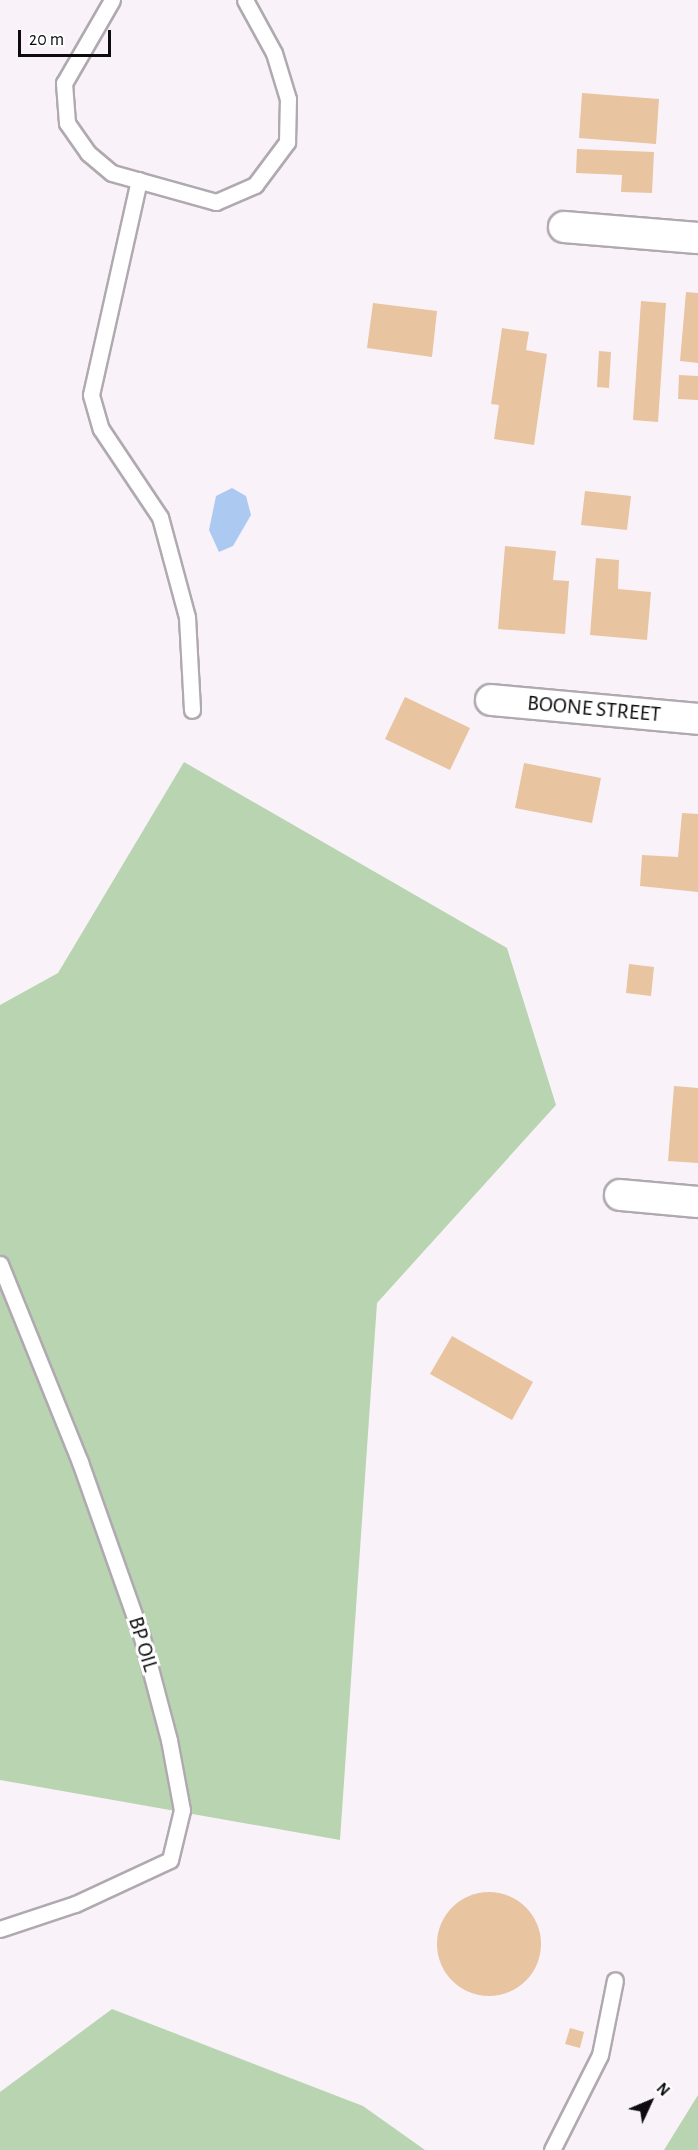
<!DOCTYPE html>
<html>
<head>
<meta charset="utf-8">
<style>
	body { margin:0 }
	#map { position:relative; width:698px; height:2150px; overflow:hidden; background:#f9f3f9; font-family:"Alegreya Sans",sans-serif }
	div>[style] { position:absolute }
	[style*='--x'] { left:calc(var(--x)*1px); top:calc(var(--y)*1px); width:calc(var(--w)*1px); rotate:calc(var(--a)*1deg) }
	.green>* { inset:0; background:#b9d4b1 }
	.water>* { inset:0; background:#accaf1 }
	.building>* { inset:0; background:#e8c4a0 }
	.round { border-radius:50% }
	.roads { filter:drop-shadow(2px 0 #b0aab0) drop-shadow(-2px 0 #b0aab0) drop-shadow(0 2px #b0aab0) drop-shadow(0 -2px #b0aab0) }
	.service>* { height:15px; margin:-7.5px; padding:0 7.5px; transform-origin:7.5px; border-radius:7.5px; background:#fff }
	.minor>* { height:30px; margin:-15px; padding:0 15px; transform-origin:15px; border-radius:15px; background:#fff }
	span { translate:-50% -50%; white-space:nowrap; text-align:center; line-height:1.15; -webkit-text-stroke:6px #fff; paint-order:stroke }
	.street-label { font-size:22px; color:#0d0b0d }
	.north { position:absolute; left:620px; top:2072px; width:60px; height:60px; -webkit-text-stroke:4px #fff; paint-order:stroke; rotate:46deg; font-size:16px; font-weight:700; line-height:24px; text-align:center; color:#0d0b0d }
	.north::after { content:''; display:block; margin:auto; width:21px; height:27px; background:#0d0b0d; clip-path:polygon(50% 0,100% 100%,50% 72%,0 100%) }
	.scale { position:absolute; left:18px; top:30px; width:93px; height:27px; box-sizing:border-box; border:3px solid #0d0b0d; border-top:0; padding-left:8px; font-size:18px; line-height:21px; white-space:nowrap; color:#0d0b0d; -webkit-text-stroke:4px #fff; paint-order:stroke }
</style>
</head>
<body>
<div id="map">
	<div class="green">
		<div style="clip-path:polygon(184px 762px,507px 948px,556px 1105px,377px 1303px,340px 1840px,0 1780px,0 1005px,58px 973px)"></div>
		<div style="clip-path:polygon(112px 2009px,363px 2106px,425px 2150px,0 2150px,0 2092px)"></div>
		<div style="clip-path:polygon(698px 2095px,698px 2150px,664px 2150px)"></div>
	</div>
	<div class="water">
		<div style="clip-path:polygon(232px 488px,246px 496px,251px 515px,233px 546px,219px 552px,209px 530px,216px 496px)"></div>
	</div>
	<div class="building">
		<div style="clip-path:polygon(582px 93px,659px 99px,656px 144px,579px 138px)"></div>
		<div style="clip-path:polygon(577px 149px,654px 152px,652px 193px,621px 192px,622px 175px,576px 173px)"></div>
		<div style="clip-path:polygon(686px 292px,698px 293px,698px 363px,680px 361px)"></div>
		<div style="clip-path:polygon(641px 301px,666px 303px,658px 422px,633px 420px)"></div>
		<div style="clip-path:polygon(373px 303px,437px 311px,432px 357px,367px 348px)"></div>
		<div style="clip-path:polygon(502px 328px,529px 332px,526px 350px,547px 354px,534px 445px,494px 439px,499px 405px,491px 404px)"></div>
		<div style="clip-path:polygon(599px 351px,611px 352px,609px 388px,597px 387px)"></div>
		<div style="clip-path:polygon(679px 375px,698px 376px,698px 400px,678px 399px)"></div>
		<div style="clip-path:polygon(585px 491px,631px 496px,627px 530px,581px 525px)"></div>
		<div style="clip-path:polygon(505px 546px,556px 551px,553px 580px,569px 581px,565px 634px,498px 629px)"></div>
		<div style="clip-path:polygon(596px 558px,619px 560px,618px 589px,651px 592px,647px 640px,590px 635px)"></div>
		<div style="clip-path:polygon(405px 697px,470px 728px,450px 770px,385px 739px)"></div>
		<div style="clip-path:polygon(524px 763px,601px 778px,592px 823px,515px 808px)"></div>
		<div style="clip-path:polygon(682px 813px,698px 814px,698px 892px,640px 886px,642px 855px,678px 857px)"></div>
		<div style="clip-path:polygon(629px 964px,654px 967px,651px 996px,626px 993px)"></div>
		<div style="clip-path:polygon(674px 1086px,698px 1088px,698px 1163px,668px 1161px)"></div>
		<div style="clip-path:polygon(452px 1336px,533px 1382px,512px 1420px,430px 1374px)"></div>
		<div class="round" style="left:437px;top:1892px;width:104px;height:104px"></div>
		<div style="clip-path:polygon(570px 2028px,584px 2032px,580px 2048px,565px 2044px)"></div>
	</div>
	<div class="roads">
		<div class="service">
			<div style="--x:112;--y:0;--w:96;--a:120"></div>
			<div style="--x:64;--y:83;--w:40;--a:85.7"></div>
			<div style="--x:67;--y:123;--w:37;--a:55"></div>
			<div style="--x:88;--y:153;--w:31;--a:40"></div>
			<div style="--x:112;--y:173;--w:108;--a:15.6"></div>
			<div style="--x:216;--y:202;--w:43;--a:-23.6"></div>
			<div style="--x:255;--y:185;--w:54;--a:-53.3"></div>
			<div style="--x:287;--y:142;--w:43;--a:-88.7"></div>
			<div style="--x:288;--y:99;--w:48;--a:-106.9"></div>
			<div style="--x:274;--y:53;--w:60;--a:-118.7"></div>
			<div style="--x:139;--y:180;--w:220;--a:102.6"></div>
			<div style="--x:91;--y:395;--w:35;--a:74"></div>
			<div style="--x:101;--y:429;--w:106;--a:56.2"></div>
			<div style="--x:160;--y:517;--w:104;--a:74.9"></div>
			<div style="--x:187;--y:617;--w:93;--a:86.9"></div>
			<div style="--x:0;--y:1264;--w:214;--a:68"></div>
			<div style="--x:80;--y:1462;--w:182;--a:70.5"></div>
			<div style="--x:141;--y:1634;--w:110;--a:75.2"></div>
			<div style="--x:169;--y:1740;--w:71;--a:79.5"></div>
			<div style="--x:182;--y:1810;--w:51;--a:103.5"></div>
			<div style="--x:170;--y:1860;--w:105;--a:155.1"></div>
			<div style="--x:75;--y:1904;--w:79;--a:161.6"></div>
			<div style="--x:552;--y:2150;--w:106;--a:-63.2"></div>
			<div style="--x:600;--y:2055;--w:76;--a:-78.7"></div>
		</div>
		<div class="minor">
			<div style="--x:564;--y:227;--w:134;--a:4.7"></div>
			<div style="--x:491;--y:700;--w:208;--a:5.2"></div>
			<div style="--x:620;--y:1195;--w:78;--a:5.1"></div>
		</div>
	</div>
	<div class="street-label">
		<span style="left:594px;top:709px;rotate:5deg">BOONE STREET</span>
		<span style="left:143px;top:1644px;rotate:73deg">BP OIL</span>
	</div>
	<div class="north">N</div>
	<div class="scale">20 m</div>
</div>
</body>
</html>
